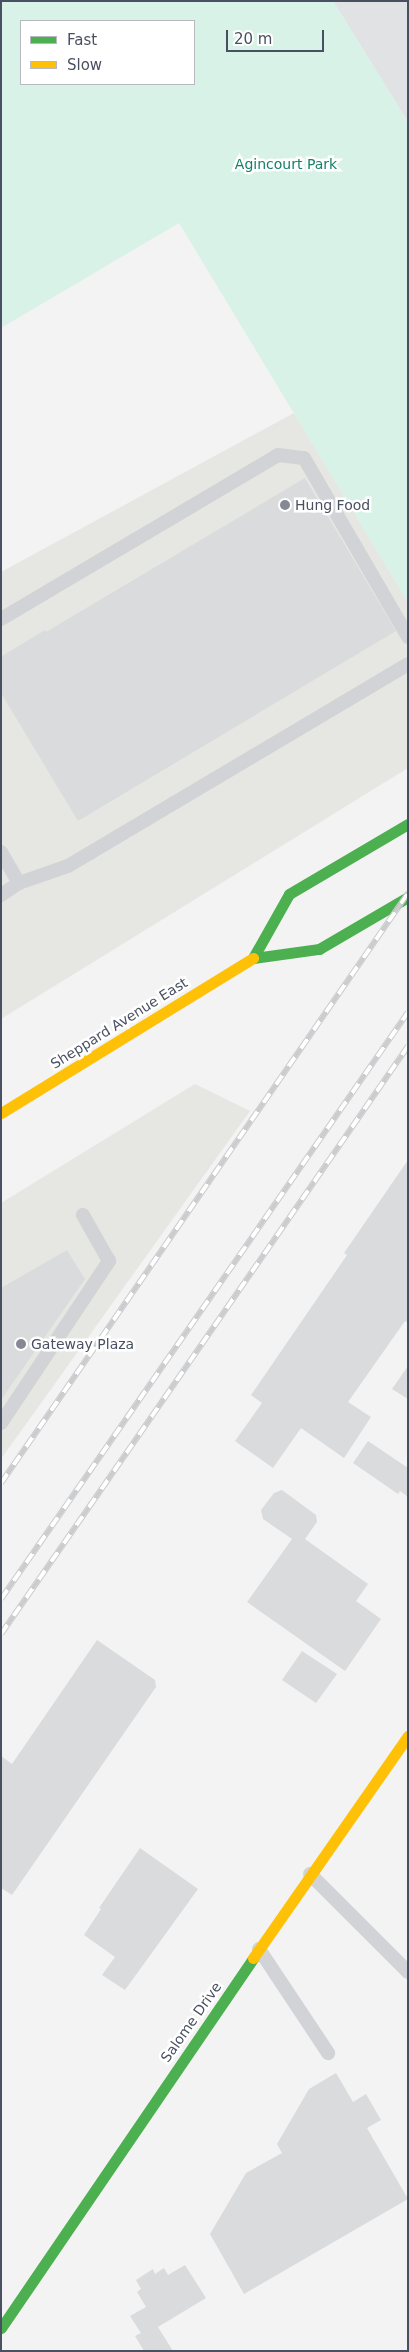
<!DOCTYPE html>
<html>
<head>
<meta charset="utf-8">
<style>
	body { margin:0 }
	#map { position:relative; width:409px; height:2352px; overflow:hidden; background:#f3f3f3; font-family:"DejaVu Sans",sans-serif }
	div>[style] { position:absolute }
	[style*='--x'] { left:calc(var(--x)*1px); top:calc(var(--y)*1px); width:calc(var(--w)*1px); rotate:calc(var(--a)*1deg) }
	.commercial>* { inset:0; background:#e6e7e2 }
	.education>* { inset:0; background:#e1e2e3 }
	.green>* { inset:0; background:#d8f2e8 }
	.building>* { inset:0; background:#dadbdd }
	.lane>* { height:14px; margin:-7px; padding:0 7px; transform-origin:7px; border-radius:7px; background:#d2d3d6 }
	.fast>* { height:11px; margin:-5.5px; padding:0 5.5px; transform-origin:5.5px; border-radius:5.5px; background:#4caf50 }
	.slow>* { height:11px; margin:-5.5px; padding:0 5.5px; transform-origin:5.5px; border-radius:5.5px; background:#ffc107 }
	.rail>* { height:5.5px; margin-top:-2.75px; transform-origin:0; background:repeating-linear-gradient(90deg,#fff 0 11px,#cbccce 0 22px); box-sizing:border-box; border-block:1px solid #cbccce }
	.dots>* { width:14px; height:14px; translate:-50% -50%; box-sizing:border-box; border:2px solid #fff; border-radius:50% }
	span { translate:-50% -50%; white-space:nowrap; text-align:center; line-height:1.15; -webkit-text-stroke:5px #fff; paint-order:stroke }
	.park-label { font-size:14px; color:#158165 }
	.poi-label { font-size:14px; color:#495061 }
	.left { translate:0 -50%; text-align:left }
	.street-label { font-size:14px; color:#495061 }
	.frame { position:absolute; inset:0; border:2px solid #495061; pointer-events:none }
	.legend { position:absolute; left:20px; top:20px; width:175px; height:65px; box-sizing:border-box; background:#fff; border:1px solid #b6b9c0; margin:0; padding:6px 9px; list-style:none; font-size:15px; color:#495061 }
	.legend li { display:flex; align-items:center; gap:10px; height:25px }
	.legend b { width:25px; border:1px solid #b6b9c0 }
	.scale { position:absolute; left:226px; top:30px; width:98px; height:22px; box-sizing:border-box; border:2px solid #495061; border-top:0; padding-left:6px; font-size:15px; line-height:18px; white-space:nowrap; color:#495061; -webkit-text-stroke:4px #fff; paint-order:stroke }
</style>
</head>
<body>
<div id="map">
	<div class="commercial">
		<div style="clip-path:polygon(294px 413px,408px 602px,408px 768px,1px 1019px,1px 572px)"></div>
		<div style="clip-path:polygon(195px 1084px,250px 1111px,1px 1459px,1px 1203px)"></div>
	</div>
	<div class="education">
		<div style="clip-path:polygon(333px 1px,408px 1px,408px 122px)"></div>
	</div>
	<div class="green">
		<div style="clip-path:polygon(evenodd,1px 1px,333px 1px,408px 122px,408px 602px,179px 223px,1px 328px,1px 1px,21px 21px,194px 21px,194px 84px,21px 84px,21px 21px)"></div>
	</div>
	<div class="building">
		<div style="clip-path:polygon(305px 478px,396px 631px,78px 821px,1px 693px,2px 656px,45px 630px,46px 632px)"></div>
		<div style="clip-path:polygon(408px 1160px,408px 1323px,405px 1321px,348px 1402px,371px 1417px,344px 1458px,301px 1428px,273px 1468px,235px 1441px,262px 1403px,251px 1395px,347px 1255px,344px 1253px)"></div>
		<div style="clip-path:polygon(67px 1250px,85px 1279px,1px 1400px,1px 1288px)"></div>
		<div style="clip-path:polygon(408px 1366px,408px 1399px,392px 1389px)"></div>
		<div style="clip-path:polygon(368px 1441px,408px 1468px,408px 1497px,400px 1491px,398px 1494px,353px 1463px)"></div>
		<div style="clip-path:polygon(282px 1490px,316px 1515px,317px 1522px,305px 1539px,368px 1584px,356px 1601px,381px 1619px,345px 1671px,247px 1602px,292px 1539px,263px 1519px,261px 1510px,274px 1493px)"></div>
		<div style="clip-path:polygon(97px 1640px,155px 1680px,156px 1687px,12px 1895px,1px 1888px,1px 1756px,12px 1764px)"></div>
		<div style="clip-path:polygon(302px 1651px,337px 1674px,316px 1703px,282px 1680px)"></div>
		<div style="clip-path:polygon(140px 1848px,198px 1889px,125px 1990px,102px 1975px,115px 1957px,84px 1935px,101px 1909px,99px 1908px)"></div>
		<div style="clip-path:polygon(336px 2073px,353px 2102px,366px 2094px,381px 2120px,367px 2128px,408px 2199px,244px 2294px,210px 2234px,246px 2173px,282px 2153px,277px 2144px,309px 2089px)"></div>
		<div style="clip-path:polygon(185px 2265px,206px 2298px,158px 2327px,173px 2351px,144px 2351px,135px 2336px,141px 2333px,130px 2316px,146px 2307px,137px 2292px,141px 2289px,136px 2280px,153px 2269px,155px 2274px,164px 2268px,168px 2275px)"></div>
	</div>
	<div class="lane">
		<div style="--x:1;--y:619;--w:322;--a:-30.6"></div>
		<div style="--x:278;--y:455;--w:26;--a:7"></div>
		<div style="--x:304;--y:458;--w:207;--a:59.8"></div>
		<div style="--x:1;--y:852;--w:36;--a:60"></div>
		<div style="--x:19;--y:883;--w:52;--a:-19.1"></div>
		<div style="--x:68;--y:866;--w:395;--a:-30.7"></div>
		<div style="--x:1;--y:895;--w:22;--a:-34"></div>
		<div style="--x:1;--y:1423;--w:195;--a:-56.3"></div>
		<div style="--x:109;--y:1261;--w:53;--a:-119.5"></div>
		<div style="--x:310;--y:1874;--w:139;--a:45"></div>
		<div style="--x:259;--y:1949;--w:125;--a:56.4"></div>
	</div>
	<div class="fast">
		<div style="--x:253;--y:958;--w:73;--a:-60.6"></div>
		<div style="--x:289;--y:894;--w:138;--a:-30.5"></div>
		<div style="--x:253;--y:958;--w:67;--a:-7.8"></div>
		<div style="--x:319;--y:949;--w:103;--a:-30.3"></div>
		<div style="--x:1;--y:2328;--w:448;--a:-55.7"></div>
	</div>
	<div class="slow">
		<div style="--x:1;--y:1113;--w:296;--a:-31.6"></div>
		<div style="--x:253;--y:1958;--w:271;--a:-55.1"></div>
	</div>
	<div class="rail">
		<div style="--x:1;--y:1483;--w:717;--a:-55.4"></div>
		<div style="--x:1;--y:1599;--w:714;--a:-55.26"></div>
		<div style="--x:1;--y:1634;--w:715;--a:-55.31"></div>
	</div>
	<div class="dots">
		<div style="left:285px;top:505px;background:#848994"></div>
		<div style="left:21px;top:1344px;background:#848994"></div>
	</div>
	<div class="park-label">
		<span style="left:286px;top:164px">Agincourt Park</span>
	</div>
	<div class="poi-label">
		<span class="left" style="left:295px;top:505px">Hung Food</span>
		<span class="left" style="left:31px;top:1344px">Gateway Plaza</span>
	</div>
	<div class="street-label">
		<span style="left:119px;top:1023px;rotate:-32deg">Sheppard Avenue East</span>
		<span style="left:191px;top:2022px;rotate:-55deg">Salome Drive</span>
	</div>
	<div class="frame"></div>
	<ul class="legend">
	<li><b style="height:6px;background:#4caf50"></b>Fast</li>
	<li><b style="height:6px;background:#ffc107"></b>Slow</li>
	</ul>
	<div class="scale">20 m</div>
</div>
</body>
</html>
